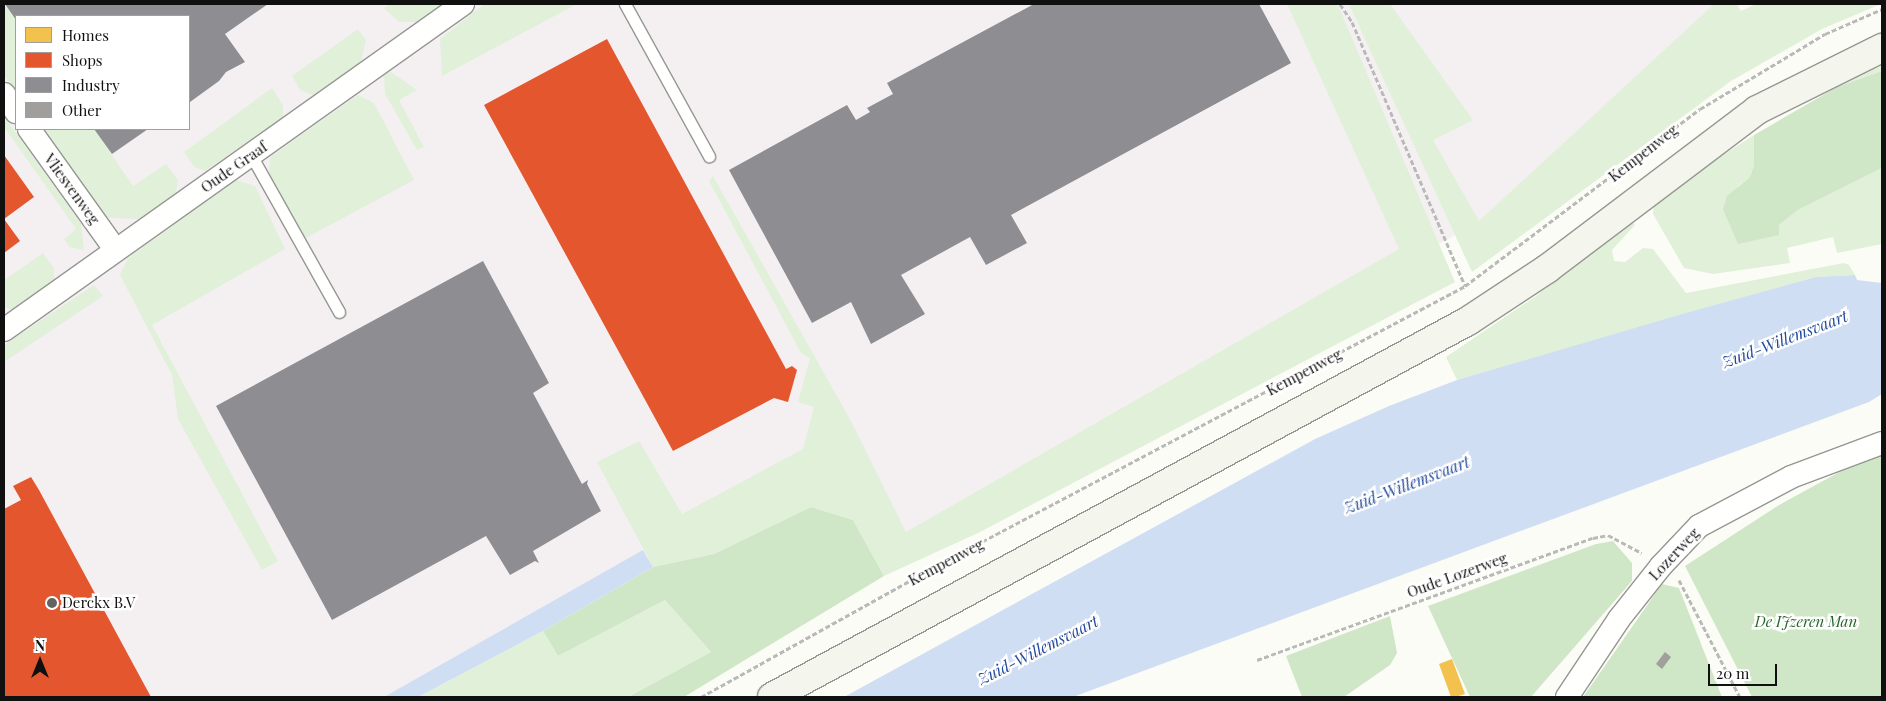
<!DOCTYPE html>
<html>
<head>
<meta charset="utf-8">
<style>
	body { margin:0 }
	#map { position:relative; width:1886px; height:701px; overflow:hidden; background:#fcfcf7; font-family:"Playfair Display",serif }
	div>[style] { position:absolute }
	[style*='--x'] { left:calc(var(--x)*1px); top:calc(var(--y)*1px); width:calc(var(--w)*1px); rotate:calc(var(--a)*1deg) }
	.industrial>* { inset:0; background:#f4f0f2 }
	.green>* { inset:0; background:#e1f0d9 }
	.forest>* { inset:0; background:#d0e7c7 }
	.water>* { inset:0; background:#d0def4 }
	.homes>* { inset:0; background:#f2c14e }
	.shops>* { inset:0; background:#e4572e }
	.industry>* { inset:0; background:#8d8d92 }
	.building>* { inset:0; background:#a09f9c }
	.path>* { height:3px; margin-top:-1.5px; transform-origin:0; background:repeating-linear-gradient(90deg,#b9b9b8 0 5px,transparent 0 7.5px) }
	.roads { filter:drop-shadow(1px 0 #969694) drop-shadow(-1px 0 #969694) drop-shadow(0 1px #969694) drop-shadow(0 -1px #969694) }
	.lane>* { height:11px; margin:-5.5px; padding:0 5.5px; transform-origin:5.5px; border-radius:5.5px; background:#fffffe }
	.street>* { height:22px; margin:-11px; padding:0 11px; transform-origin:11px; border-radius:11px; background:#fffffe }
	.secondary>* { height:28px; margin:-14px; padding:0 14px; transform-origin:14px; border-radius:14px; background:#f4f5ec }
	.dots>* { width:14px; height:14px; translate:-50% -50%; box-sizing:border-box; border:2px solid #fff; border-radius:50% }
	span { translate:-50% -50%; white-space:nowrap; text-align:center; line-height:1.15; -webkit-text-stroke:5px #fff; paint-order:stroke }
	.street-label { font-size:15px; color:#101010 }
	.poi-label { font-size:15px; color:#101010 }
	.left { translate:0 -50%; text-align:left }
	.park-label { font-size:15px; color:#256427; font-style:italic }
	.water-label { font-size:16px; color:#22499a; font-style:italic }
	.frame { position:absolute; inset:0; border:5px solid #101010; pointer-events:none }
	.legend { position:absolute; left:15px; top:15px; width:175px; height:115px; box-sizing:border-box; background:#fff; border:1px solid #9f9f9f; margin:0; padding:6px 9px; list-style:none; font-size:15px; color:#101010 }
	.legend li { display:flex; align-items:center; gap:10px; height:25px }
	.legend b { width:25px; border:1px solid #9f9f9f }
	.north { position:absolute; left:15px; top:636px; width:50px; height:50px; -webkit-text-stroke:4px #fff; paint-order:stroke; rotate:0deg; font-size:14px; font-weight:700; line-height:20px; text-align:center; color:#101010 }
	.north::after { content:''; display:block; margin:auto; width:18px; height:22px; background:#101010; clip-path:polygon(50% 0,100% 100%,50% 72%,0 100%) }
	.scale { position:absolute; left:1708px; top:664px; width:69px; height:22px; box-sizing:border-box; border:2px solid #101010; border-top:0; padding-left:6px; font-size:15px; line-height:18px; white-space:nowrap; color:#101010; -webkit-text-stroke:4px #fff; paint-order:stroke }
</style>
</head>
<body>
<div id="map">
	<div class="industrial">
		<div style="clip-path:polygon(evenodd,4px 4px,1716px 4px,1481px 221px,905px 535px,854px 439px,387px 697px,4px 697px,4px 4px,16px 16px,189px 16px,189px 129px,16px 129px,16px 16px)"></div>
	</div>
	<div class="green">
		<div style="clip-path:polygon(4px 4px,16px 20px,16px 93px,4px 75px)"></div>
		<div style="clip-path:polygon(390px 4px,443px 4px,417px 22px,399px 22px,384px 8px)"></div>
		<div style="clip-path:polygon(484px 4px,577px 4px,442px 76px,440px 39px)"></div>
		<div style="clip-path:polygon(1287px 4px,1334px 4px,1339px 7px,1455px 282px,978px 533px,884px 576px,853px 520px,811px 507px,714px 554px,653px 567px,597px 462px,639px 441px,682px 514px,803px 449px,814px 407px,798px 402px,810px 358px,801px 353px,709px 181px,713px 176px,851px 421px,906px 532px,1399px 249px)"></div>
		<div style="clip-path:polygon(1349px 4px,1390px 4px,1473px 120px,1433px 140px,1479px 221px,1714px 4px,1737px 4px,1741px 11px,1756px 4px,1881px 4px,1822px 29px,1731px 81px,1472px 272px)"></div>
		<div style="clip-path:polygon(358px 29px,366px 40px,361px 62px,313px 95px,300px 90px,292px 76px)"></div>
		<div style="clip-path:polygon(1882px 66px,1882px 71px,1837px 87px,1866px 72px)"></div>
		<div style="clip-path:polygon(391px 72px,417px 90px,399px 100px,424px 147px,417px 150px,385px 94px,384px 75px)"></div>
		<div style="clip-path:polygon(272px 88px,283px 105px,283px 117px,205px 171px,194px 167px,184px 152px)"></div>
		<div style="clip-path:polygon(358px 95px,374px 103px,414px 180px,302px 240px,269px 175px,270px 157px)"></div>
		<div style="clip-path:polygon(4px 116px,81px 224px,84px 250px,69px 247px,64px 239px,76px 229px,4px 127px)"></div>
		<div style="clip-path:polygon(41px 129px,94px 129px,133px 186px,166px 164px,178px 180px,176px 193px,139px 219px,108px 218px,99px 210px)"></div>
		<div style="clip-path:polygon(1754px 135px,1754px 165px,1750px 177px,1737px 187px,1779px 225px,1798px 210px,1882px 168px,1882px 244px,1837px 253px,1833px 237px,1787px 248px,1790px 263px,1713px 274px,1684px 268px,1653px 214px,1654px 200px)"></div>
		<div style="clip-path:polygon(236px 180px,255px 186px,285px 249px,152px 325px,278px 561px,262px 570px,178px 419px,172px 375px,120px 275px,128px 258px)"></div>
		<div style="clip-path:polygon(1630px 219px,1635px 225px,1612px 250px,1614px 261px,1625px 262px,1643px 248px,1653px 249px,1686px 293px,1844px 263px,1849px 265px,1855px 275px,1816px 277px,1457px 380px,1446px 357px,1536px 296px)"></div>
		<div style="clip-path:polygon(43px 253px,54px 268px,54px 280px,13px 310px,4px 307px,4px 280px)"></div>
		<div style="clip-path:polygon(94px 285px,103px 296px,4px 362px,4px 345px)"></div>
		<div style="clip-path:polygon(665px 600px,711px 652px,628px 697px,418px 697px,543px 631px,558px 656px)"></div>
	</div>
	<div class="forest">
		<div style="clip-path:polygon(1882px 71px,1882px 168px,1798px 210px,1779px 225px,1779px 235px,1738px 244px,1723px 209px,1727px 196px,1750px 177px,1754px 165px,1754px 135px,1837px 87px)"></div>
		<div style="clip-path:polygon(1882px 454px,1882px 697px,1752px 697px,1685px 566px,1779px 505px,1843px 470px)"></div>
		<div style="clip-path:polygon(811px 507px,853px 520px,884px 576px,684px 697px,628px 697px,711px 652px,665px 600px,558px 656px,543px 631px,653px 567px,714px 554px)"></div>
		<div style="clip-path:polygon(1613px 541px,1632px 563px,1632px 581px,1531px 697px,1470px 697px,1428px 606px,1596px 544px)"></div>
		<div style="clip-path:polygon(1662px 584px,1679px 588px,1722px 697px,1583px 697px)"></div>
		<div style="clip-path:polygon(1390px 616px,1397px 653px,1390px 665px,1344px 697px,1302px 697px,1286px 656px)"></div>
	</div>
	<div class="water">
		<div style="clip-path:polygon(1855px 275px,1857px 280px,1882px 283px,1882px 394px,1869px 402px,1073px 697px,844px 697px,1315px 439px,1389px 406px,1457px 380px,1686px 313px,1816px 277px)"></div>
		<div style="clip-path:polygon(643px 550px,653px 567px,543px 631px,418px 697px,384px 697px)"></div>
	</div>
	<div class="homes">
		<div style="clip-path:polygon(1452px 659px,1465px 694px,1455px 697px,1451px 697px,1439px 664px)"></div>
	</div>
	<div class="shops">
		<div style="clip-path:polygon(607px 39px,786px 369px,792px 366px,797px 370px,788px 402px,774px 398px,673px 451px,484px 105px)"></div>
		<div style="clip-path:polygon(4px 155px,34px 197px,4px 219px,20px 241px,4px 253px)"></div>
		<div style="clip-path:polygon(31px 477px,39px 490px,151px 697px,4px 697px,4px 509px,21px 500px,13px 486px)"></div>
	</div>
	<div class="industry">
		<div style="clip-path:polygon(5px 4px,268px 4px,225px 34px,245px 62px,226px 72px,219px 81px,190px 102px,189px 16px,16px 16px,16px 20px)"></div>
		<div style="clip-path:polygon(1034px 4px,1259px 4px,1291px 63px,1011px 215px,1027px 243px,986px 265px,970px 237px,901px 275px,925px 314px,871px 344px,851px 302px,812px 323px,729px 170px,847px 105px,856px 120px,870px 112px,867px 108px,893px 94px,887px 83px)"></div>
		<div style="clip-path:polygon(94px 129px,148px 129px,112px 154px)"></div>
		<div style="clip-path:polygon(483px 261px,549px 383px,533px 393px,582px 484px,588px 480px,587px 484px,601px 511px,533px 551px,539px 563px,535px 561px,510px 575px,486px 536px,332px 620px,216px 406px)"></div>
	</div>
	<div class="building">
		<div style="clip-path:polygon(1665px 652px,1671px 657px,1662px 669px,1656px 664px)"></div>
	</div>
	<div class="path">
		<div style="--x:1340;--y:4;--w:22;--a:56"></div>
		<div style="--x:1352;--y:22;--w:287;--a:66.8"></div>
		<div style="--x:1679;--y:580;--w:132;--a:62.5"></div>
		<div style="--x:1257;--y:660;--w:357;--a:-20"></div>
		<div style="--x:1593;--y:538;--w:15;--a:-11"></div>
		<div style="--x:1608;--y:535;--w:38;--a:28"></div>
		<div style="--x:701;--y:697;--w:269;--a:-29.1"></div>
		<div style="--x:936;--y:566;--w:599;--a:-27.89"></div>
		<div style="--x:1465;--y:286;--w:294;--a:-37"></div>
		<div style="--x:1700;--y:109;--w:146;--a:-31"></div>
		<div style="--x:1825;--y:34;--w:62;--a:-23.7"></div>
	</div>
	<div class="roads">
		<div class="lane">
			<div style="--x:625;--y:4;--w:174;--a:61.1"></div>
			<div style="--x:251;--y:155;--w:180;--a:60.7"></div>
		</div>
		<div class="street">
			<div style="--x:4;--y:94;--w:22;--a:56"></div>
			<div style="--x:29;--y:129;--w:148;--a:54.4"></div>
			<div style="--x:4;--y:330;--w:563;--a:-35.38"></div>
			<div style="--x:1567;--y:697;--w:94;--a:-56.3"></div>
			<div style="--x:1619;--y:619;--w:68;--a:-51.6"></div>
			<div style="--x:1661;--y:566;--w:55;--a:-46.5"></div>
			<div style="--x:1699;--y:526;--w:104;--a:-28"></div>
			<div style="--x:1791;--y:477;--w:97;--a:-20.5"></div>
		</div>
		<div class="secondary">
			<div style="--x:772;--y:697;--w:791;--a:-28.38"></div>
			<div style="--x:1468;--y:321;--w:95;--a:-33.4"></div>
			<div style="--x:1547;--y:269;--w:263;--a:-37.1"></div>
			<div style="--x:1757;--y:110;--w:140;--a:-26.4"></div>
		</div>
	</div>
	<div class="dots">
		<div style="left:52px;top:603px;background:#636361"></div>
	</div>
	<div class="street-label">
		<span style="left:1643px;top:153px;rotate:-38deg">Kempenweg</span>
		<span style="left:234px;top:167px;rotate:-35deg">Oude Graaf</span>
		<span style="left:72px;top:189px;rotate:54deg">Vliesvenweg</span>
		<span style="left:1304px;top:372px;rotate:-28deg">Kempenweg</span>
		<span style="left:1674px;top:554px;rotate:-47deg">Lozerweg</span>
		<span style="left:946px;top:562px;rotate:-28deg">Kempenweg</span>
		<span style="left:1457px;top:575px;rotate:-20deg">Oude Lozerweg</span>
	</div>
	<div class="poi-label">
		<span class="left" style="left:62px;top:603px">Derckx B.V</span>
	</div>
	<div class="park-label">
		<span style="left:1806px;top:622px">De IJzeren Man</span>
	</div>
	<div class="water-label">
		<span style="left:1785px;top:339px;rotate:-21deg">Zuid-Willemsvaart</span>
		<span style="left:1407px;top:485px;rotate:-21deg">Zuid-Willemsvaart</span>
		<span style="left:1038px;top:650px;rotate:-27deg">Zuid-Willemsvaart</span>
	</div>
	<div class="frame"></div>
	<ul class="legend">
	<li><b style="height:14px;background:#f2c14e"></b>Homes</li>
	<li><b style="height:14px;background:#e4572e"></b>Shops</li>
	<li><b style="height:14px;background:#8d8d92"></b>Industry</li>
	<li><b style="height:14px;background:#a09f9c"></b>Other</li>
	</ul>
	<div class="north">N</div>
	<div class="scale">20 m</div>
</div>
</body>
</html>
